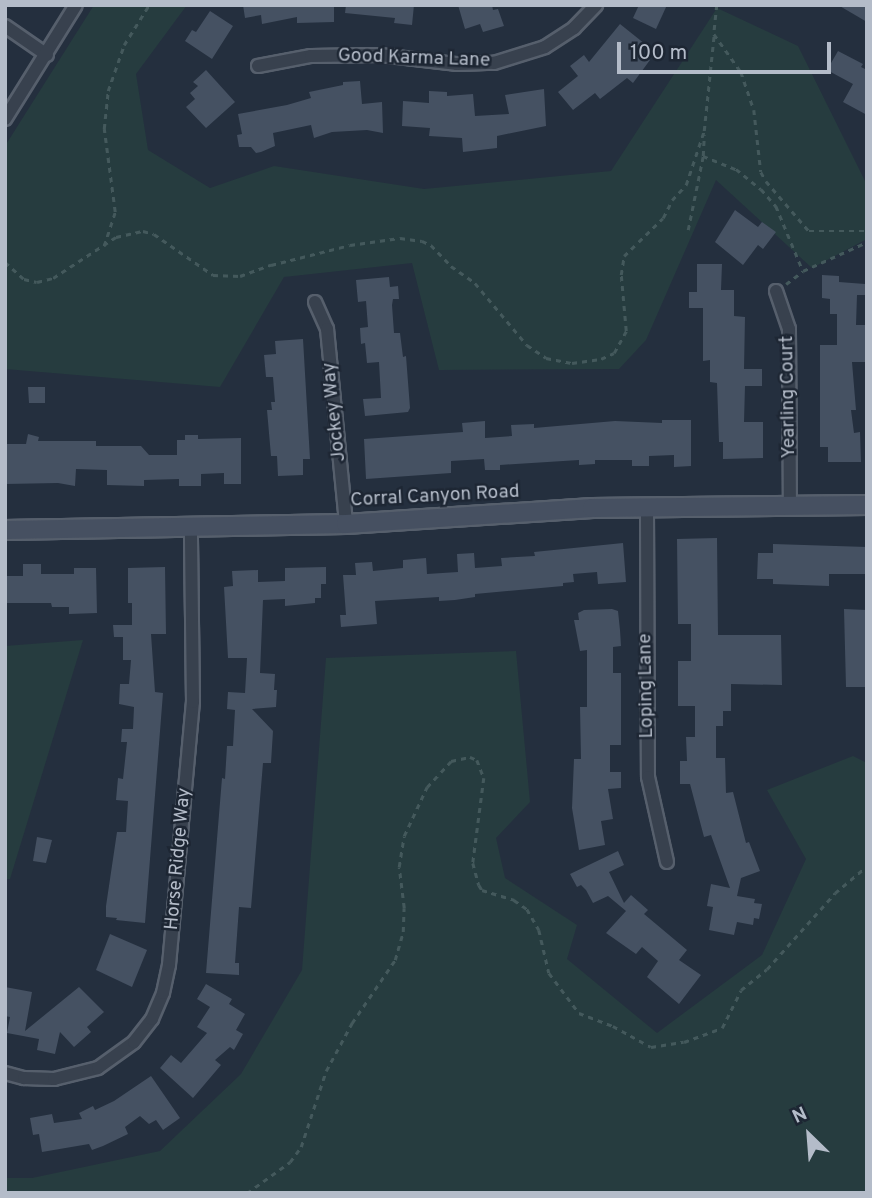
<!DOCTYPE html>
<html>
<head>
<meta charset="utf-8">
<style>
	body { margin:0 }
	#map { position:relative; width:872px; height:1198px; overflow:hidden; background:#242f3e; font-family:Overpass,sans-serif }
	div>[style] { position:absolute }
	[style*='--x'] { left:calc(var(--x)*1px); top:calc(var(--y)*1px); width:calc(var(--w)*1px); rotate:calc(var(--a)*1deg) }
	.green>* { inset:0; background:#263c3f }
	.building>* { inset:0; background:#455162 }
	.path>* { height:2.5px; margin-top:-1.25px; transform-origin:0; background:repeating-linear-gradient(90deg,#44595c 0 5px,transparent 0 10px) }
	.roads { filter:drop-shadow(2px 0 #565f6c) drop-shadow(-2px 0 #565f6c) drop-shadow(0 2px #565f6c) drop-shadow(0 -2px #565f6c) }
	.street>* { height:12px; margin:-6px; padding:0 6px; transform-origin:6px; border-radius:6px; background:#38414e }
	.secondary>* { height:18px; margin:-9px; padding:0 9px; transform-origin:9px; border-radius:9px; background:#465061 }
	span { translate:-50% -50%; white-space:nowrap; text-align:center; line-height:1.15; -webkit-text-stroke:5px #1d2633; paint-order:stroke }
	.street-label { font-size:19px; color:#b4bcc9 }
	.frame { position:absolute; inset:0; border:7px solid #b4bcc9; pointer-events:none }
	.north { position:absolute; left:774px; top:1100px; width:70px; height:70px; -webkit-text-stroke:5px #1d2633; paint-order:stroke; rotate:335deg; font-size:19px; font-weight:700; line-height:28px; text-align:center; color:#b4bcc9 }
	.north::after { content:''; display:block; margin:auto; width:24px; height:32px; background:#b4bcc9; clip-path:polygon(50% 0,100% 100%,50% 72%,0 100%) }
	.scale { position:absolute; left:617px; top:42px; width:214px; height:32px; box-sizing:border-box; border:4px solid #b4bcc9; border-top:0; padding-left:9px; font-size:21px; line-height:24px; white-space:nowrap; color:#b4bcc9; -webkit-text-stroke:5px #1d2633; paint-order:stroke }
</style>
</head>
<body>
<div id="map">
	<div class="green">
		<div style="clip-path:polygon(94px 5px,187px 5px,136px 74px,148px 150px,210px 188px,274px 166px,424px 189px,611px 171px,717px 8px,798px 46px,867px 185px,867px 239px,812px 268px,716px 180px,646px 340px,619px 369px,439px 370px,412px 263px,284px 277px,220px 387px,5px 369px,5px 146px)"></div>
		<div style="clip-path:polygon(83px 640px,10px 879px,5px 879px,5px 646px)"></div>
		<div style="clip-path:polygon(516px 651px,530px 802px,496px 838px,505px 878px,577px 925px,567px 959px,657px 1033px,762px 955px,806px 859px,767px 790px,853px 756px,867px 763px,867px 1193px,5px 1193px,5px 1178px,32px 1178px,160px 1151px,241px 1074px,302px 970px,326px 658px)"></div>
	</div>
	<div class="building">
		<div style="clip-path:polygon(243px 5px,334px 5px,334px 22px,297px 23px,297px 17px,262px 24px,261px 15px,245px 18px)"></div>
		<div style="clip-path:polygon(346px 5px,414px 5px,412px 25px,394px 23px,395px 18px,345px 13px)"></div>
		<div style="clip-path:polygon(458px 5px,492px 5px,493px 10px,498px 9px,504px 26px,483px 32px,480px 24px,465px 29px)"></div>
		<div style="clip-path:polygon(639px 5px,667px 5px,656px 29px,633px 18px)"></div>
		<div style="clip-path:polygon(838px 5px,867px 5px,867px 22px)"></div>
		<div style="clip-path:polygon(210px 11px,233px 26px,212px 59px,185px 41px,192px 30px,196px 32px)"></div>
		<div style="clip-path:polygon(620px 24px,645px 44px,639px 52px,650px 60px,633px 83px,627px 78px,600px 99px,595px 93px,573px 110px,558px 92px,578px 76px,570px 66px,584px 55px,589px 62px)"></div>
		<div style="clip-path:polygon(838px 51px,863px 64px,861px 67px,867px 70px,867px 115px,843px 102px,853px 84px,827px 70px)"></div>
		<div style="clip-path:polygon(206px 70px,235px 102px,206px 128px,186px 107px,195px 99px,190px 93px,198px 86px,193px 82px)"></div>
		<div style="clip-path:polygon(360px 81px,362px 104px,382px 102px,383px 133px,367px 130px,332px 132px,314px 138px,311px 125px,273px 133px,275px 146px,261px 152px,256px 153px,251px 147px,239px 147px,237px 135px,242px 134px,238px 114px,287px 105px,311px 98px,309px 92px,343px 85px,343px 82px)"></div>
		<div style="clip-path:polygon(544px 89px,546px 126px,497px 136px,497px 148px,463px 152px,462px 138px,429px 136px,430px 128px,402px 126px,403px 101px,429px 103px,429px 91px,447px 92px,447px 96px,473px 94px,475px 116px,509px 114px,505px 95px)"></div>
		<div style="clip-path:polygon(735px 210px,758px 227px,762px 222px,776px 232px,763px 249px,758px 245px,743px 265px,715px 242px)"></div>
		<div style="clip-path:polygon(697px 264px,722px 264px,721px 290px,734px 290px,734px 316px,745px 317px,744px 369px,762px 369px,762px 386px,745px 386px,744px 422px,763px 422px,763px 458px,723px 459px,723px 442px,719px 442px,717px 383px,710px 382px,710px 360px,703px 361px,703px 308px,689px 308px,689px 292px,697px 292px)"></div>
		<div style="clip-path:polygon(822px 275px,839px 276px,839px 282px,865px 284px,865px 295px,857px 295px,856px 325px,865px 325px,867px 362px,852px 362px,856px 410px,851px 410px,854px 433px,860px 432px,861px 462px,828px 462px,828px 447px,820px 447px,820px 345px,837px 345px,837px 314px,830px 314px,830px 299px,822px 298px)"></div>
		<div style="clip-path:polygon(389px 277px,390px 287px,398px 286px,399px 299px,393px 299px,392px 305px,394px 333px,400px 333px,403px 357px,406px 356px,410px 408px,408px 412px,365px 416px,363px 399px,381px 398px,379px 362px,367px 363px,365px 343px,361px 344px,360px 328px,368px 327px,366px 301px,358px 302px,356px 280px)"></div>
		<div style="clip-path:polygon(303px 339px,310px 459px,303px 459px,303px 475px,278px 476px,277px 456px,271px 456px,267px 410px,272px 410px,271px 402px,275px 402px,273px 377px,266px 377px,264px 355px,276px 354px,275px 341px)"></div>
		<div style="clip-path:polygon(28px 387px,45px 387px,45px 403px,29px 403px)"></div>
		<div style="clip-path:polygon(662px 420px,691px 420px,691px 466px,674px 467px,674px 455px,649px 456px,649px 466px,632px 466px,632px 460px,595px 460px,595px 464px,579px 465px,579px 460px,500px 465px,500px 470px,485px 470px,484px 459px,451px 461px,451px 473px,366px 479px,364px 439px,463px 432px,462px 423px,485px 421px,485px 438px,512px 436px,511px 425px,534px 424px,534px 428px,615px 421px,662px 423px)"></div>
		<div style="clip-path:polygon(28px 434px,39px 437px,38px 441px,96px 441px,96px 446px,141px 446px,149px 455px,177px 455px,177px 440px,185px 440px,185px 435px,198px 435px,198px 439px,241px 438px,241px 484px,224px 484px,224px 473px,201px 474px,201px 486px,179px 486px,179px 479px,144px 480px,144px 486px,107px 485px,107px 470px,76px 469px,75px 486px,58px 483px,5px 484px,5px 444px,26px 444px)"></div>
		<div style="clip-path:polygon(717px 538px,718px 635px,781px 635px,782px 685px,731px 684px,731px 711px,723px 711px,723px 726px,716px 726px,716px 758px,725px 758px,726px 793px,733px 792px,746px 843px,749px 842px,760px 871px,741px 878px,737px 896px,755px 899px,754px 903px,762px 904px,759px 919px,754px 918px,753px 925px,737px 922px,734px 935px,709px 930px,713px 907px,707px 906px,711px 884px,730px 888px,711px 835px,704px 837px,690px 784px,680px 784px,680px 761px,687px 761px,686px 737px,695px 737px,695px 706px,678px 706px,678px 661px,691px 661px,691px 624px,678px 624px,677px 539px)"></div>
		<div style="clip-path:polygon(623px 543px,626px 582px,598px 584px,597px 572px,573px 574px,574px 582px,563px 583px,563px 586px,475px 594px,475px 597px,455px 600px,439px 601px,439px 597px,375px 601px,377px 624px,341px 627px,340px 615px,346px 615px,343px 575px,356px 575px,355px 563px,372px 562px,373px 571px,403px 568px,403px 560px,426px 558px,427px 574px,458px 572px,457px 554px,474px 553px,475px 568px,502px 566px,501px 558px,535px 556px,534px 552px)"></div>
		<div style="clip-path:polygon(773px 544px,867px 547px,867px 574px,829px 574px,829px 586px,773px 584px,773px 579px,757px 579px,758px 553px,773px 553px)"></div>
		<div style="clip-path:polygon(23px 564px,41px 564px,41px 574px,74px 574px,74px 568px,96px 568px,97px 613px,69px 614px,69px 607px,52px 607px,51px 603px,5px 603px,5px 576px,23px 576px)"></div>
		<div style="clip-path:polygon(165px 567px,166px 634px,151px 634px,155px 692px,163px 693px,145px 923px,116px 920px,117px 918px,106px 917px,106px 906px,117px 832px,126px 832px,128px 801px,116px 800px,118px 778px,123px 779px,127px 742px,121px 742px,122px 729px,133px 729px,134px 707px,119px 704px,120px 684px,129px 684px,131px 660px,123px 660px,123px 637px,114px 637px,113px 625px,132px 625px,132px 603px,128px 603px,128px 568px)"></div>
		<div style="clip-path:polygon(326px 567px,326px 584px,321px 584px,321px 598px,315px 598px,315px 603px,285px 606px,285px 599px,263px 600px,260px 673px,275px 674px,274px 690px,277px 690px,276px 707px,252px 709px,273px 731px,271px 763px,263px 763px,251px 908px,239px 907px,235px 963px,239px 963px,239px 975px,206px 973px,222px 778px,225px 779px,227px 746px,233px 746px,235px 710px,227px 709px,228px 692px,245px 693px,247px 658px,228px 658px,224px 587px,233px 586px,232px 571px,258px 570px,258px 582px,285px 581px,285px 568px)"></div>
		<div style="clip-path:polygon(612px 609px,618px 611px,620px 630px,621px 646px,613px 647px,613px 673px,621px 673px,621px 745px,610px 745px,610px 772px,621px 772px,621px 788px,608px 789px,613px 819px,601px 821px,605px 845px,579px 850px,572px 808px,574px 759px,581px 759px,580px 707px,587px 707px,587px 650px,580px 651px,574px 620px,579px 620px,578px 613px,584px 610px)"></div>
		<div style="clip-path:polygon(844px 609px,867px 610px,867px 687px,846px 687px)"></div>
		<div style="clip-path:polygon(37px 837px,52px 840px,46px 863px,33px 861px)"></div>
		<div style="clip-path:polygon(618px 851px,624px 865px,609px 872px,624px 903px,631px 895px,648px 910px,644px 914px,687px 950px,679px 960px,701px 975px,679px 1004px,647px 977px,658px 961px,642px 947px,636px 954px,606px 933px,626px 911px,608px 896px,593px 903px,586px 890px,581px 885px,577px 887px,570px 874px)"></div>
		<div style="clip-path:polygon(110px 934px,147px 950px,132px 987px,96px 970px)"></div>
		<div style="clip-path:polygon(206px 984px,232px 999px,229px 1004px,245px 1014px,236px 1030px,243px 1034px,234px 1050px,230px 1047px,215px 1060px,221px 1065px,193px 1098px,160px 1068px,171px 1055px,181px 1063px,207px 1033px,197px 1027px,210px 1007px,197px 999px)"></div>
		<div style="clip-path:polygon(5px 987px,32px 992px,25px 1031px,79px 987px,104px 1012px,87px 1027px,91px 1032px,74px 1047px,60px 1032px,55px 1054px,37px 1050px,39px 1039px,7px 1033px,10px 1017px,5px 1016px)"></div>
		<div style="clip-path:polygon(151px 1076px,180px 1118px,163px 1130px,156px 1120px,149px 1124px,140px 1116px,125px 1127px,128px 1134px,103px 1146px,92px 1150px,89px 1144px,42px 1152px,39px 1134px,33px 1135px,30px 1118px,52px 1114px,54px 1123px,82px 1119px,79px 1113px,93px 1106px,95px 1110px,114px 1101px)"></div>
	</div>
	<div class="path">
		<div style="--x:717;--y:5;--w:29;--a:96"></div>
		<div style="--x:714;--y:34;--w:47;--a:54.6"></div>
		<div style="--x:741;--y:72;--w:40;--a:71.1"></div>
		<div style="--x:754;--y:110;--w:62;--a:83.6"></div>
		<div style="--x:761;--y:172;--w:10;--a:61"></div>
		<div style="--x:766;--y:181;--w:66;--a:49.3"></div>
		<div style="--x:809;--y:231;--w:58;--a:0"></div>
		<div style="--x:703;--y:156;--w:21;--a:-87"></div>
		<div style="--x:688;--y:230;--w:76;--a:-78.5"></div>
		<div style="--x:703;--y:156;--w:35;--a:22"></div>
		<div style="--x:736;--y:169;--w:32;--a:39"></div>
		<div style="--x:761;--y:189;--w:23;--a:49"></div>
		<div style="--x:776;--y:206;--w:70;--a:67.4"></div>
		<div style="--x:803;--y:271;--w:70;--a:-24.4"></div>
		<div style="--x:104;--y:246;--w:36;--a:-72"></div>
		<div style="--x:115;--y:212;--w:84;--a:-97.5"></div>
		<div style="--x:104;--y:129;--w:38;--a:-84"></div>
		<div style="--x:108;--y:91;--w:49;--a:-70.8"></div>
		<div style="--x:124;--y:45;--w:47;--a:-58"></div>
		<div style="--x:5;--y:262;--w:25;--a:42"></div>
		<div style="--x:24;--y:279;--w:13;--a:13"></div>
		<div style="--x:37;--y:282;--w:16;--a:-14"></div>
		<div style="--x:53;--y:278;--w:75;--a:-33.1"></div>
		<div style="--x:116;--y:237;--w:28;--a:-13"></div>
		<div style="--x:143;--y:231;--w:11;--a:15"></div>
		<div style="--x:154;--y:234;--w:72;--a:34.8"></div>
		<div style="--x:213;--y:275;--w:27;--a:2"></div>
		<div style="--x:240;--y:276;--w:33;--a:-20"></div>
		<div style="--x:271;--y:265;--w:81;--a:-14.2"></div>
		<div style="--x:350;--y:245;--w:50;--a:-8"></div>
		<div style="--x:400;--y:238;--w:22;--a:8"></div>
		<div style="--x:422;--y:241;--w:10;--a:24"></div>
		<div style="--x:431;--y:245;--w:29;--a:46"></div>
		<div style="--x:451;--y:266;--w:29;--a:35"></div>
		<div style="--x:475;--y:283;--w:81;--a:50"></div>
		<div style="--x:527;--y:345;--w:23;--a:34"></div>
		<div style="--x:546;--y:358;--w:26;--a:11"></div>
		<div style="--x:572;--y:363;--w:29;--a:-8"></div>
		<div style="--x:601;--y:359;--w:14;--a:-25"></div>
		<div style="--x:614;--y:353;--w:25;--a:-61"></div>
		<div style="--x:626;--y:331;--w:56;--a:-95.1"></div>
		<div style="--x:621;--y:275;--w:19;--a:-81"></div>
		<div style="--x:624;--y:256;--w:54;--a:-44.3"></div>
		<div style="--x:663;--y:218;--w:20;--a:-63"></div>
		<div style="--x:672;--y:200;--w:21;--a:-47"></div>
		<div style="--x:686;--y:185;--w:57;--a:-71.6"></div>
		<div style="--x:704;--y:131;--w:98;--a:-84.1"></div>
		<div style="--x:786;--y:284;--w:21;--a:-37"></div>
		<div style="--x:247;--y:1193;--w:53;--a:-35.8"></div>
		<div style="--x:290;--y:1162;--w:19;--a:-54"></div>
		<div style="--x:301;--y:1147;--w:80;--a:-71.8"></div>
		<div style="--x:326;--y:1071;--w:55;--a:-61.6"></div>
		<div style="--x:352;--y:1023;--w:76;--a:-55.7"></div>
		<div style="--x:395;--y:960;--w:29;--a:-74"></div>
		<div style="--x:403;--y:932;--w:24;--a:-88"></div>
		<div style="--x:404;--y:908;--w:41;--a:-97"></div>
		<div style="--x:399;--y:867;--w:31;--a:-81"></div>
		<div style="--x:404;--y:836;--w:54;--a:-64.9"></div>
		<div style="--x:427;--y:787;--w:35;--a:-47"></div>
		<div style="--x:451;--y:761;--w:19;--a:-12"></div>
		<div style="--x:470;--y:757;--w:8;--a:23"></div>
		<div style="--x:477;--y:760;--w:19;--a:69"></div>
		<div style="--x:484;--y:778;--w:86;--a:97.4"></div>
		<div style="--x:473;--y:863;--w:23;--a:75"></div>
		<div style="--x:479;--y:885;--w:6;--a:59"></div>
		<div style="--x:482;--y:890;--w:34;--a:17"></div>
		<div style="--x:514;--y:900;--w:16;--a:35"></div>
		<div style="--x:527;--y:909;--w:24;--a:60"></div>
		<div style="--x:539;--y:930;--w:44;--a:76.9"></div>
		<div style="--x:549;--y:973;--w:50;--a:53.1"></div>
		<div style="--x:579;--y:1013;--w:36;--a:21"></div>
		<div style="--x:613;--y:1026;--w:43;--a:28.9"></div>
		<div style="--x:651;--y:1047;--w:33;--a:-9"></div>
		<div style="--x:684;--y:1042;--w:40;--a:-20.2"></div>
		<div style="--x:722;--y:1028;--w:42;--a:-63.4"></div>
		<div style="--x:741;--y:990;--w:33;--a:-39"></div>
		<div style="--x:767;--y:969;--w:102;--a:-48.2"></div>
		<div style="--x:835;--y:893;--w:42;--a:-40.2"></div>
	</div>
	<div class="roads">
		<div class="street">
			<div style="--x:5;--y:26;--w:51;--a:34.6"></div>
			<div style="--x:258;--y:66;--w:54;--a:-10.7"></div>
			<div style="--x:311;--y:56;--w:69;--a:-0.8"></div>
			<div style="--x:380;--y:55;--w:78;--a:6.7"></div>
			<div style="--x:457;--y:64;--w:37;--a:-2"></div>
			<div style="--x:494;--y:63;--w:53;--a:-17.4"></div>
			<div style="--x:545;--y:47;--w:35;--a:-33"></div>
			<div style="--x:574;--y:28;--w:32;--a:-46"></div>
			<div style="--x:5;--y:119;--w:134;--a:-58.1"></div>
			<div style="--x:776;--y:291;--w:40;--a:71.1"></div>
			<div style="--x:789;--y:329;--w:176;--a:89.7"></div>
			<div style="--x:315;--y:302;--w:30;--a:66"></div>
			<div style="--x:327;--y:329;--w:196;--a:84.4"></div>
			<div style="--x:647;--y:508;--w:269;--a:89.8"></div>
			<div style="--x:648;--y:777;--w:87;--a:77.4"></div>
			<div style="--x:5;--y:1073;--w:20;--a:15"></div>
			<div style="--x:24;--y:1078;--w:30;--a:2"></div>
			<div style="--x:54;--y:1079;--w:45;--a:-14"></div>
			<div style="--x:98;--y:1068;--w:44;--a:-35.8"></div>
			<div style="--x:134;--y:1042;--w:29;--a:-52"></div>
			<div style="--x:152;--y:1019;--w:28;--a:-67"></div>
			<div style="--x:163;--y:993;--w:29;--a:-78"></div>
			<div style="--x:169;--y:965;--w:264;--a:-84.8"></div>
			<div style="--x:193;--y:702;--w:175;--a:-90.7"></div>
		</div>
		<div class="secondary">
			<div style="--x:5;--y:530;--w:341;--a:-1"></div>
			<div style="--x:346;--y:524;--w:247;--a:-3.7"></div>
			<div style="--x:592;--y:508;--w:275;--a:-0.6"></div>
		</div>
	</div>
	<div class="street-label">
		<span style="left:414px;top:59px;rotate:2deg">Good Karma Lane</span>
		<span style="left:789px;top:397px;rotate:-91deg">Yearling Court</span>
		<span style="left:335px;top:412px;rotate:-96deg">Jockey Way</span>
		<span style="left:435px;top:497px;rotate:-3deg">Corral Canyon Road</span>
		<span style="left:647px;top:686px;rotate:-91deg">Loping Lane</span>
		<span style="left:179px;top:859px;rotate:-85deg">Horse Ridge Way</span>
	</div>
	<div class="frame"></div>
	<div class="north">N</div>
	<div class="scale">100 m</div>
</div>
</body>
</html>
